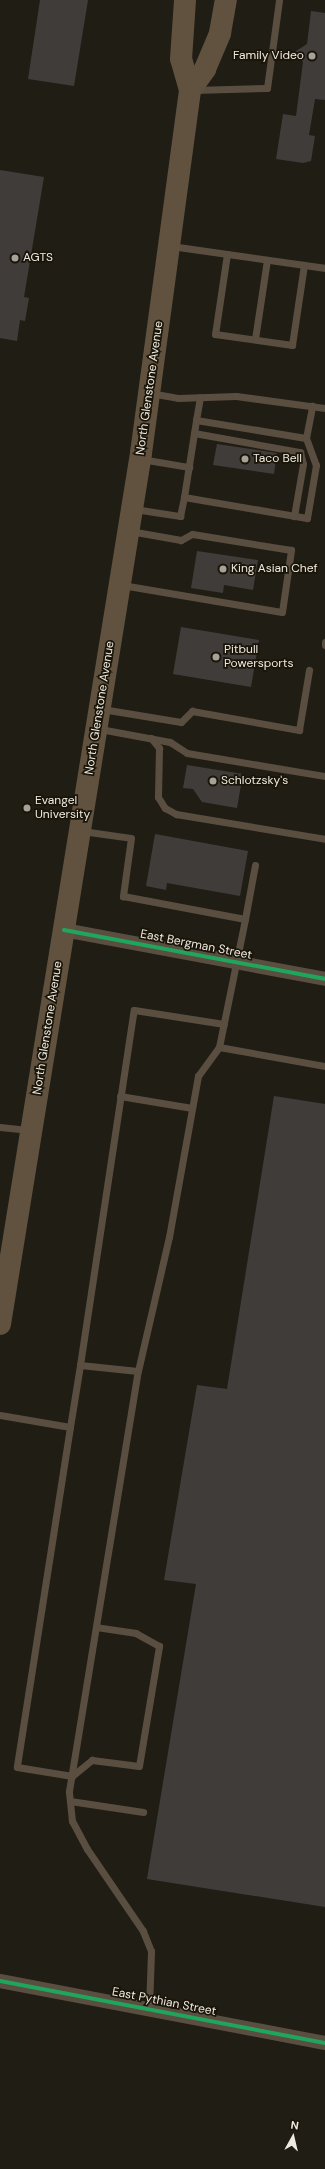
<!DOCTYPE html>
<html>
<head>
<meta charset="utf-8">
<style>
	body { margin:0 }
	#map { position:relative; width:325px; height:2169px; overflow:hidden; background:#201d15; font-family:"DM Sans",sans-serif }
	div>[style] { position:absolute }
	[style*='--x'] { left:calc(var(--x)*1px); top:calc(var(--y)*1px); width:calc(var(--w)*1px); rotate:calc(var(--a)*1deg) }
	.building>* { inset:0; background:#403c39 }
	.lane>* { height:7px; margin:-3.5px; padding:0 3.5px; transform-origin:3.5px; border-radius:3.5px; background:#5a4e41 }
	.street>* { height:14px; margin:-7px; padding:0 7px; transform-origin:7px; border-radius:7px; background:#5a4e41 }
	.primary>* { height:22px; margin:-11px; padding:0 11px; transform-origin:11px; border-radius:11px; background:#615240 }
	.cycleway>* { height:4px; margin:-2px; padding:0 2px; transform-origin:2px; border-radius:2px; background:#20a55d }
	.dots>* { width:11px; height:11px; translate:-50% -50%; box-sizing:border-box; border:2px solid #1a1508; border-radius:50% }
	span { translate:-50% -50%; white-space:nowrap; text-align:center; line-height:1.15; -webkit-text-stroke:3.5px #1a1508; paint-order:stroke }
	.poi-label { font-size:12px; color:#eeeae1 }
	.right { translate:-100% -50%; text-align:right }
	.left { translate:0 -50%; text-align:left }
	.street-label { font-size:12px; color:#eeeae1 }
	.north { position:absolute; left:273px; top:2117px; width:40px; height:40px; -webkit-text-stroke:3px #1a1508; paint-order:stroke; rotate:8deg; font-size:11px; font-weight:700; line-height:16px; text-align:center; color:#eeeae1 }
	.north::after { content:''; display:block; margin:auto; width:14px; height:18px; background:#eeeae1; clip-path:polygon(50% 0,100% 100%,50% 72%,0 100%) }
</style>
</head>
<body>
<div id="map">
	<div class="building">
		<div style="clip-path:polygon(40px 0,88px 0,74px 86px,28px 79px)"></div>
		<div style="clip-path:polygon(311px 11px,325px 13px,325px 100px,315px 99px,309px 135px,315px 136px,311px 161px,303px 163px,276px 159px,283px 114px,296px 116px,303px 62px,296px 51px,307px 44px)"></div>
		<div style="clip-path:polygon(0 170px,44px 177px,24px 297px,29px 298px,25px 321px,20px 320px,17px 341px,0 338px)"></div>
		<div style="clip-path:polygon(217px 444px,277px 453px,274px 474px,213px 465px)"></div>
		<div style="clip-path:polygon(197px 551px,258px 560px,253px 590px,224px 585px,223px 593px,191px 588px)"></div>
		<div style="clip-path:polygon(181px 627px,259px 640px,251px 687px,173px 674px)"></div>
		<div style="clip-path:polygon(187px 765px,243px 774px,237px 808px,202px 802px,193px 789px,183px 788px)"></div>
		<div style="clip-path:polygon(155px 834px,248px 851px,240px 896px,167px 883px,166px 890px,146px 886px)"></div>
		<div style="clip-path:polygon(274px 1096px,325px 1104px,325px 1907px,147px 1879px,196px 1584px,164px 1580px,197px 1385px,227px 1389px)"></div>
	</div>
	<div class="lane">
		<div style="--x:194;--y:90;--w:73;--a:-1.6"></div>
		<div style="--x:267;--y:88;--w:89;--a:-82.2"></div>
		<div style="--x:171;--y:246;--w:156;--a:8.1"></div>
		<div style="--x:227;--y:254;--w:81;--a:98.5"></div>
		<div style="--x:215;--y:334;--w:78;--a:8.1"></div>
		<div style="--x:292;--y:345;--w:81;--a:-81.5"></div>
		<div style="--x:255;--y:339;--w:80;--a:-81.4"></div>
		<div style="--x:150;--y:393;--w:28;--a:10"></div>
		<div style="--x:178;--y:398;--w:58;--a:-2"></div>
		<div style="--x:236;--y:396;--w:90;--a:7.7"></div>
		<div style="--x:196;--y:420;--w:111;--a:9.3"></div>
		<div style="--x:306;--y:438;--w:29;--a:70"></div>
		<div style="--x:316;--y:465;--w:54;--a:99.6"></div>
		<div style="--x:307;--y:518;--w:125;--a:-170.3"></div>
		<div style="--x:184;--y:497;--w:78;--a:-81.1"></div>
		<div style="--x:196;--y:420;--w:23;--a:-80"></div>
		<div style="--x:194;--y:433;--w:108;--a:10.2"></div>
		<div style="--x:300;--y:452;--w:12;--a:76"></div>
		<div style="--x:303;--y:464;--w:53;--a:99.8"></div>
		<div style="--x:306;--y:438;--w:33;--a:-79"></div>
		<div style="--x:141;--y:459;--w:49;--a:9.5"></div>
		<div style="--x:134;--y:509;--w:47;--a:8.7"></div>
		<div style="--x:180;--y:516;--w:19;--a:-78"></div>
		<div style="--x:122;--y:585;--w:162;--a:9.6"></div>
		<div style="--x:282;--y:612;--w:63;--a:-81.7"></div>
		<div style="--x:291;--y:550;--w:100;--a:-170.8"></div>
		<div style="--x:192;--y:534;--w:13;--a:151"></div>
		<div style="--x:181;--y:540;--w:52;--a:-170"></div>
		<div style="--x:325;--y:642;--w:3;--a:90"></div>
		<div style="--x:102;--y:709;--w:80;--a:9.3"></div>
		<div style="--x:181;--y:722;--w:16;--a:-45"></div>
		<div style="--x:192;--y:711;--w:109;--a:10.1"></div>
		<div style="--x:299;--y:730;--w:61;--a:-80.5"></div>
		<div style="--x:100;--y:729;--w:71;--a:10.5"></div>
		<div style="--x:170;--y:742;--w:20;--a:33"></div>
		<div style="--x:187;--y:753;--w:140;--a:9.5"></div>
		<div style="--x:151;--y:738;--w:13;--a:51"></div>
		<div style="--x:159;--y:748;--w:49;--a:91.2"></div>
		<div style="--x:158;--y:797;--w:13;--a:58"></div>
		<div style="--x:165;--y:808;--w:13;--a:29"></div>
		<div style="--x:176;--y:814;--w:151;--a:9.5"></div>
		<div style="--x:82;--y:831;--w:49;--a:8.1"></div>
		<div style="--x:131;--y:838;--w:59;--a:97.9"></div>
		<div style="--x:123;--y:896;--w:124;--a:10.7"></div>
		<div style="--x:245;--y:919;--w:55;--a:-79.5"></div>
		<div style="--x:219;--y:1047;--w:108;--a:10.2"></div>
		<div style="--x:120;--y:1096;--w:73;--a:9.5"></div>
		<div style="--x:0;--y:1127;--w:30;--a:6"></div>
		<div style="--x:80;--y:1365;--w:359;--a:-81.4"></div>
		<div style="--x:134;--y:1010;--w:91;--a:8.8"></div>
		<div style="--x:0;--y:1415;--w:71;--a:9.7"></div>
		<div style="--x:70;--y:1427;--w:63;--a:-80.8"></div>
		<div style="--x:80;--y:1365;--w:58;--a:5.9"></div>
		<div style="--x:70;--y:1427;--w:344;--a:98.9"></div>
		<div style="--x:17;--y:1767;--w:56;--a:9.3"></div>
		<div style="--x:72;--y:1776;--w:26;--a:-39"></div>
		<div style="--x:92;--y:1760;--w:47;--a:7.3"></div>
		<div style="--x:139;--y:1766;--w:122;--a:-80.5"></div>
		<div style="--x:159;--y:1646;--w:26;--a:-151"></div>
		<div style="--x:136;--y:1633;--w:40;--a:-171.5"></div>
		<div style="--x:70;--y:1801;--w:74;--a:8.6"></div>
		<div style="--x:149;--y:2009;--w:58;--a:-88"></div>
		<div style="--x:151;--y:1951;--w:22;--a:-112"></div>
		<div style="--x:143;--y:1931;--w:99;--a:-124.3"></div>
		<div style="--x:87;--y:1849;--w:32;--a:-118"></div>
		<div style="--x:72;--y:1821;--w:30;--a:-96"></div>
		<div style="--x:69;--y:1791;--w:426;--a:-80.7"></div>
		<div style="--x:138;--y:1371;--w:138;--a:-77"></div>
		<div style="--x:169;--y:1237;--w:164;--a:-79.8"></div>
		<div style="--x:198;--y:1076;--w:36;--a:-54"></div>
		<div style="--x:219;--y:1047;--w:131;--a:-78.5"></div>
	</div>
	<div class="street">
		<div style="--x:64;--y:930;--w:266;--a:10.6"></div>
		<div style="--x:0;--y:1981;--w:331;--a:10.8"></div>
	</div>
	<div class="primary">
		<div style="--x:190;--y:90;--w:26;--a:-54"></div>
		<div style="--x:205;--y:69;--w:39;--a:-67"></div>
		<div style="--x:220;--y:33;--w:34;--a:-80"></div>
		<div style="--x:0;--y:1324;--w:882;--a:-80.8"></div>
		<div style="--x:141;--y:453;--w:366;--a:-82.3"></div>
		<div style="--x:190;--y:90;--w:32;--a:-106"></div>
		<div style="--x:181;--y:59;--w:59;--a:-86.1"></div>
	</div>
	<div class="cycleway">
		<div style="--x:64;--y:930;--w:266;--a:10.6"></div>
		<div style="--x:0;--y:1981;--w:331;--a:10.8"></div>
	</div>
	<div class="dots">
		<div style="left:312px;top:56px;background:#a6a29a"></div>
		<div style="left:15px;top:258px;background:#a6a29a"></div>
		<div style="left:245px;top:459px;background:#a6a29a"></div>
		<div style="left:223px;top:569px;background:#a6a29a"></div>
		<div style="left:216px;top:657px;background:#a6a29a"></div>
		<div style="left:213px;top:781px;background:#a6a29a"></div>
		<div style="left:27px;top:808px;background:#a6a29a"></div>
	</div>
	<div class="poi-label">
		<span class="right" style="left:304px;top:56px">Family Video</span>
		<span class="left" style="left:23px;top:258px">AGTS</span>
		<span class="left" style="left:253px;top:459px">Taco Bell</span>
		<span class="left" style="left:231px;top:569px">King Asian Chef</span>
		<span class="left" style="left:224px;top:657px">Pitbull<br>Powersports</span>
		<span class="left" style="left:221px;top:781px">Schlotzsky's</span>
		<span class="left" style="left:35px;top:808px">Evangel<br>University</span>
	</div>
	<div class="street-label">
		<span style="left:150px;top:388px;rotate:-82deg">North Glenstone Avenue</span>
		<span style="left:100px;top:708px;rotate:-81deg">North Glenstone Avenue</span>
		<span style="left:196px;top:945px;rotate:11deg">East Bergman Street</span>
		<span style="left:48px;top:1028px;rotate:-81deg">North Glenstone Avenue</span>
		<span style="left:164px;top:2002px;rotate:11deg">East Pythian Street</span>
	</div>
	<div class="north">N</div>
</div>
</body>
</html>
